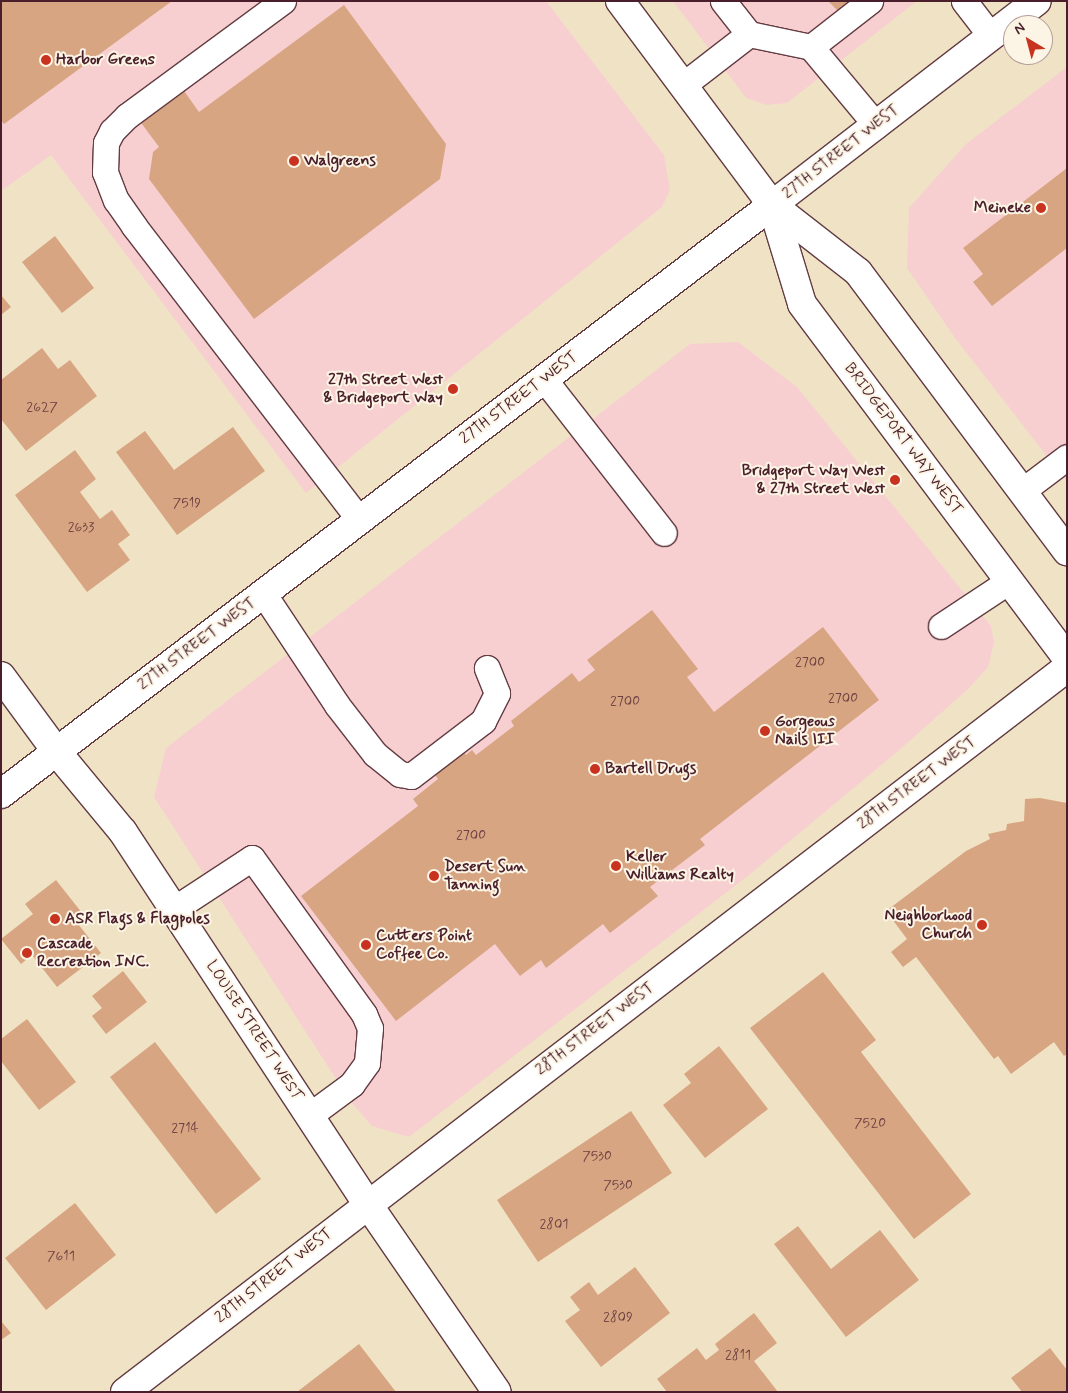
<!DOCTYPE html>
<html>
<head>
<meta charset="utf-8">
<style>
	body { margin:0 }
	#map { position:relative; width:1068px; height:1393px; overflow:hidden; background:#f0e3c5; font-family:Mynerve,sans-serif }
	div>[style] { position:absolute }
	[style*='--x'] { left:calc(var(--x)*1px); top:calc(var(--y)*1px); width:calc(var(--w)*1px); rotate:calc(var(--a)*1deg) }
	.built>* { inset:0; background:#f7cfd1 }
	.building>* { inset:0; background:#d7a582 }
	.roads { filter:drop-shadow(1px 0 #633c42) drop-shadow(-1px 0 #633c42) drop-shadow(0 1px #633c42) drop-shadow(0 -1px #633c42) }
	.service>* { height:25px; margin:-12.5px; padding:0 12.5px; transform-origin:12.5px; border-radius:12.5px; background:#fff }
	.minor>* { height:28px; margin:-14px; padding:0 14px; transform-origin:14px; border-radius:14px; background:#fff }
	.tertiary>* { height:28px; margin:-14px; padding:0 14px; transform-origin:14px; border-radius:14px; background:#fff }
	.secondary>* { height:28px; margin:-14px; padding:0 14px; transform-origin:14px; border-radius:14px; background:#fff }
	.primary>* { height:28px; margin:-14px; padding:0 14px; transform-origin:14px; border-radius:14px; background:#fff }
	.dots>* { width:14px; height:14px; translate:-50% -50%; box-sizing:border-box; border:2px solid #fcf5e5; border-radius:50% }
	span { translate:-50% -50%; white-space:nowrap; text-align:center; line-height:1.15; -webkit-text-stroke:4px #fcf5e5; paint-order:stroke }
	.number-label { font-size:14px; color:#6d4041 }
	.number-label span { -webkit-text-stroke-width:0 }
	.poi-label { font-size:16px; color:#4a1f2b; font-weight:700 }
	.left { translate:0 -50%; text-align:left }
	.right { translate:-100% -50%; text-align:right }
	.street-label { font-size:16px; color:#4a1f2b }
	.frame { position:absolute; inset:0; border:2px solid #4a1f2b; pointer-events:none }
	.north { position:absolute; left:1003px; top:15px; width:50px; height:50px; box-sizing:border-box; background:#fcf5e5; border:1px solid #b59f9b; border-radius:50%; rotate:323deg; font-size:14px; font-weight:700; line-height:20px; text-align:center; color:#4a1f2b }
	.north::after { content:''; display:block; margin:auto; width:18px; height:22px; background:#c8321e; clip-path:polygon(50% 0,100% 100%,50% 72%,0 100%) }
</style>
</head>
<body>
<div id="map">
	<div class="built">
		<div style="clip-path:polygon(1px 1px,546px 1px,664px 155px,670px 190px,662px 207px,306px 493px,51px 155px,1px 191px)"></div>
		<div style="clip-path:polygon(673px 1px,917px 1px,787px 103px,766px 105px,746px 98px)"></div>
		<div style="clip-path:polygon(1067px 67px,1067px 482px,955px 338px,907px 268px,909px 208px,966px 144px)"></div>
		<div style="clip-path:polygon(738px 342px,797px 387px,991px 626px,994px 643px,988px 667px,967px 690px,897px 752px,749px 875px,409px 1137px,372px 1126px,351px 1102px,154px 797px,166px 748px,690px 344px)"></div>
	</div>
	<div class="building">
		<div style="clip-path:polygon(1px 1px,172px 1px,4px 124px,1px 120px)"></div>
		<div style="clip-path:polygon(828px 1px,854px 1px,840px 13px)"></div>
		<div style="clip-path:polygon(344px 5px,446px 144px,440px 179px,254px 319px,149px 179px,153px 152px,159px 147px,139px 120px,182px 88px,199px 112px)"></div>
		<div style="clip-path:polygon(1067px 168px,1067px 248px,992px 306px,973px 282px,983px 274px,963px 248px)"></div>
		<div style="clip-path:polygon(55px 236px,94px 288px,62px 313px,22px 262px)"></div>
		<div style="clip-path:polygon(1px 295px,11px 307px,1px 315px)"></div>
		<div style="clip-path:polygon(42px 348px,58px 369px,70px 360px,97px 396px,26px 451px,1px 419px,1px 380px)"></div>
		<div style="clip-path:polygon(233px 427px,265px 471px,177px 535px,116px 452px,145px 431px,174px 470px)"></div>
		<div style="clip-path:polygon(75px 450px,96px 479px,80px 492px,100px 519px,112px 510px,130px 535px,118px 544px,130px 560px,87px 592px,15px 495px)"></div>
		<div style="clip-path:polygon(652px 610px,698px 669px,687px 677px,714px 712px,823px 627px,879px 700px,700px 839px,705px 845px,650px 887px,658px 896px,610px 933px,603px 924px,546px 968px,541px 960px,520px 976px,495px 944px,396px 1021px,301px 896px,418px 806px,413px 799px,438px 779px,424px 759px,453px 737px,466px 755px,472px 750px,476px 755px,514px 726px,511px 721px,572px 673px,579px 682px,595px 670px,587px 660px)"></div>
		<div style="clip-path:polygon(1040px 798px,1067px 803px,1067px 1054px,1064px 1056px,1054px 1042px,1011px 1074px,998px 1056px,994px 1059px,916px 957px,903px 967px,891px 952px,907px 939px,886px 911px,966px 851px,990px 839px,988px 834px,1006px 830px,1007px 824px,1024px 821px,1025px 799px)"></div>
		<div style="clip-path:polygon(56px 880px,86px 918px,78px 924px,101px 953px,57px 987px,32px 955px,21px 964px,1px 939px,33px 914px,25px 904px)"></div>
		<div style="clip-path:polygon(123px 971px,147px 1002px,106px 1034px,92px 1016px,102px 1008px,92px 996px)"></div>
		<div style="clip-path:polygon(823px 972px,876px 1040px,861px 1052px,971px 1194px,914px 1239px,750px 1028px)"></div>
		<div style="clip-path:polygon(27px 1019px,76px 1082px,39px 1110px,1px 1061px,1px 1039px)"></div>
		<div style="clip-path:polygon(155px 1042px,261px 1179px,216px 1214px,110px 1077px)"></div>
		<div style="clip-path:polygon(719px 1046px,768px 1109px,705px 1158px,663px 1105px,691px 1083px,684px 1074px)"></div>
		<div style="clip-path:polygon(631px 1111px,672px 1173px,538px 1262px,497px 1200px)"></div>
		<div style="clip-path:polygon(75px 1203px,116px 1255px,46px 1310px,5px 1258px)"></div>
		<div style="clip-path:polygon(798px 1226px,831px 1269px,880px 1230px,919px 1280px,846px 1337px,774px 1244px)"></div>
		<div style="clip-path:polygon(635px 1267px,670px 1313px,601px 1367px,565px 1321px,580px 1310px,570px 1297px,589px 1282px,598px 1295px)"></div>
		<div style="clip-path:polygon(754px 1313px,777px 1343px,754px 1361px,778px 1392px,667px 1392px,657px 1379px,697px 1348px,706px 1360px,719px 1350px,715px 1344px)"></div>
		<div style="clip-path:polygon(1px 1321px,11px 1333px,1px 1340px)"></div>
		<div style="clip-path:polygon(359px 1344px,396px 1392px,297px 1392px)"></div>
		<div style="clip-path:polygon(1050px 1348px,1067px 1370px,1067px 1392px,1022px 1392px,1011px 1378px)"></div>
	</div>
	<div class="roads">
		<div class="service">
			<div style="--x:283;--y:1;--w:194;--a:143.6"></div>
			<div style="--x:127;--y:116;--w:21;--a:135"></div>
			<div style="--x:112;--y:131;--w:13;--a:117"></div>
			<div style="--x:106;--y:143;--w:29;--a:92"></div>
			<div style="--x:105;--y:172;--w:30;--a:69"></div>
			<div style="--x:116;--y:200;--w:32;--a:55"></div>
			<div style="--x:134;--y:226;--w:371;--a:52.5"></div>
			<div style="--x:723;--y:1;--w:42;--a:51.8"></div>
			<div style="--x:964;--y:1;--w:44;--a:52.4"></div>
			<div style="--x:811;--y:47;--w:75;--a:-37.9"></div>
			<div style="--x:683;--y:85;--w:83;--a:-37.7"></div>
			<div style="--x:749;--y:34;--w:63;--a:11.8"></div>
			<div style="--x:811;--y:47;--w:102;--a:50.2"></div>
			<div style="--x:544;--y:379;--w:195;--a:52.1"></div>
			<div style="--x:1022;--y:491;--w:56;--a:-37.1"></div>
			<div style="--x:263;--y:593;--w:134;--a:56.5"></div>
			<div style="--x:337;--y:705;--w:62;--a:52.2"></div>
			<div style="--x:375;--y:754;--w:32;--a:39"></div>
			<div style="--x:400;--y:774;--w:11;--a:10"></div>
			<div style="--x:411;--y:776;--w:91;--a:-37.4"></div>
			<div style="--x:483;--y:721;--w:31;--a:-63"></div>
			<div style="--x:497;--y:693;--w:27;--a:-112"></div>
			<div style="--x:941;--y:626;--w:82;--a:-33.5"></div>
			<div style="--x:174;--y:909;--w:93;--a:-33.2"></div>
			<div style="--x:252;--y:858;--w:192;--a:54.3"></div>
			<div style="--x:364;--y:1014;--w:15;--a:67"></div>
			<div style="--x:370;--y:1028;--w:35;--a:95"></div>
			<div style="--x:367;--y:1063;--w:26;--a:126"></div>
			<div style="--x:352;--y:1084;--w:52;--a:143.6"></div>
		</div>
		<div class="minor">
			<div style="--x:1;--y:676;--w:93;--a:53.7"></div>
			<div style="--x:56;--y:751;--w:105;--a:50.4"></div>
			<div style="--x:123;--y:832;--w:444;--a:56.7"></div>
			<div style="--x:367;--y:1203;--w:229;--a:55.5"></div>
			<div style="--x:125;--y:1392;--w:1188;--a:-37.55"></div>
		</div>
		<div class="tertiary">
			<div style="--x:1;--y:794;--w:970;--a:-37.38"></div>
		</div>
		<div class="secondary">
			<div style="--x:772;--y:205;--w:334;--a:-37.6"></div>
		</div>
		<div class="primary">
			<div style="--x:620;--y:1;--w:254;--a:53.3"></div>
			<div style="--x:772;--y:205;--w:109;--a:37.9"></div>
			<div style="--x:858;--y:272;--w:349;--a:53.2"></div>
			<div style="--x:772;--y:205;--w:103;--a:73.1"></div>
			<div style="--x:802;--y:304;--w:442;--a:53.2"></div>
		</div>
	</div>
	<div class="dots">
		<div style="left:46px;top:60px;background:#c8321e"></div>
		<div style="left:294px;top:161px;background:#c8321e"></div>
		<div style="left:1041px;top:208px;background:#c8321e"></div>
		<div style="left:453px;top:389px;background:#c8321e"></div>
		<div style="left:895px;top:480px;background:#c8321e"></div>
		<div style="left:765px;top:731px;background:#c8321e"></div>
		<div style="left:595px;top:769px;background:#c8321e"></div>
		<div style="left:616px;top:866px;background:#c8321e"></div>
		<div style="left:434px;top:876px;background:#c8321e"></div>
		<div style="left:55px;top:919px;background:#c8321e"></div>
		<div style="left:982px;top:925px;background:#c8321e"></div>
		<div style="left:366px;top:945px;background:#c8321e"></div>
		<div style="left:27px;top:953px;background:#c8321e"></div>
	</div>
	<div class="number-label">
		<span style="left:42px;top:407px">2627</span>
		<span style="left:187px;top:503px">7519</span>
		<span style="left:81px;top:527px">2633</span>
		<span style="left:810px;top:662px">2700</span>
		<span style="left:843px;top:698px">2700</span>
		<span style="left:625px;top:701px">2700</span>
		<span style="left:471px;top:835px">2700</span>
		<span style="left:870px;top:1123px">7520</span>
		<span style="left:185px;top:1128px">2714</span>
		<span style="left:597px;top:1156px">7530</span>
		<span style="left:618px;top:1185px">7530</span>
		<span style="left:554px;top:1224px">2801</span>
		<span style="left:61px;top:1256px">7611</span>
		<span style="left:618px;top:1317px">2809</span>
		<span style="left:738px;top:1355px">2811</span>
	</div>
	<div class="poi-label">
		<span class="left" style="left:56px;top:60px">Harbor Greens</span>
		<span class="left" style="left:304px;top:161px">Walgreens</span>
		<span class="right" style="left:1031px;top:208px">Meineke</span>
		<span class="right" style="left:443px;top:389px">27th Street West<br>&amp; Bridgeport Way</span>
		<span class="right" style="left:885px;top:480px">Bridgeport Way West<br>&amp; 27th Street West</span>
		<span class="left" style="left:775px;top:731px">Gorgeous<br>Nails III</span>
		<span class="left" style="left:605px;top:769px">Bartell Drugs</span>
		<span class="left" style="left:626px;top:866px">Keller<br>Williams Realty</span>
		<span class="left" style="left:444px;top:876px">Desert Sun<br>Tanning</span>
		<span class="right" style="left:972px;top:925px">Neighborhood<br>Church</span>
		<span class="left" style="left:65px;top:919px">ASR Flags &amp; Flagpoles</span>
		<span class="left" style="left:376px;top:945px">Cutters Point<br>Coffee Co.</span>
		<span class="left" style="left:37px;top:953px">Cascade<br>Recreation INC.</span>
	</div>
	<div class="street-label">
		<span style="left:841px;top:152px;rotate:-38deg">27TH STREET WEST</span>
		<span style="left:519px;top:398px;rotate:-37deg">27TH STREET WEST</span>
		<span style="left:903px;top:439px;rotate:53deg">BRIDGEPORT WAY WEST</span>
		<span style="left:197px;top:644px;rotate:-37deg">27TH STREET WEST</span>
		<span style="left:917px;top:783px;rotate:-37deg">28TH STREET WEST</span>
		<span style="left:595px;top:1029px;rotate:-37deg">28TH STREET WEST</span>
		<span style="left:254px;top:1031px;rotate:57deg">LOUISE STREET WEST</span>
		<span style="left:274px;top:1276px;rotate:-38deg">28TH STREET WEST</span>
	</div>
	<div class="frame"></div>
	<div class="north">N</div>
</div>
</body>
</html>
